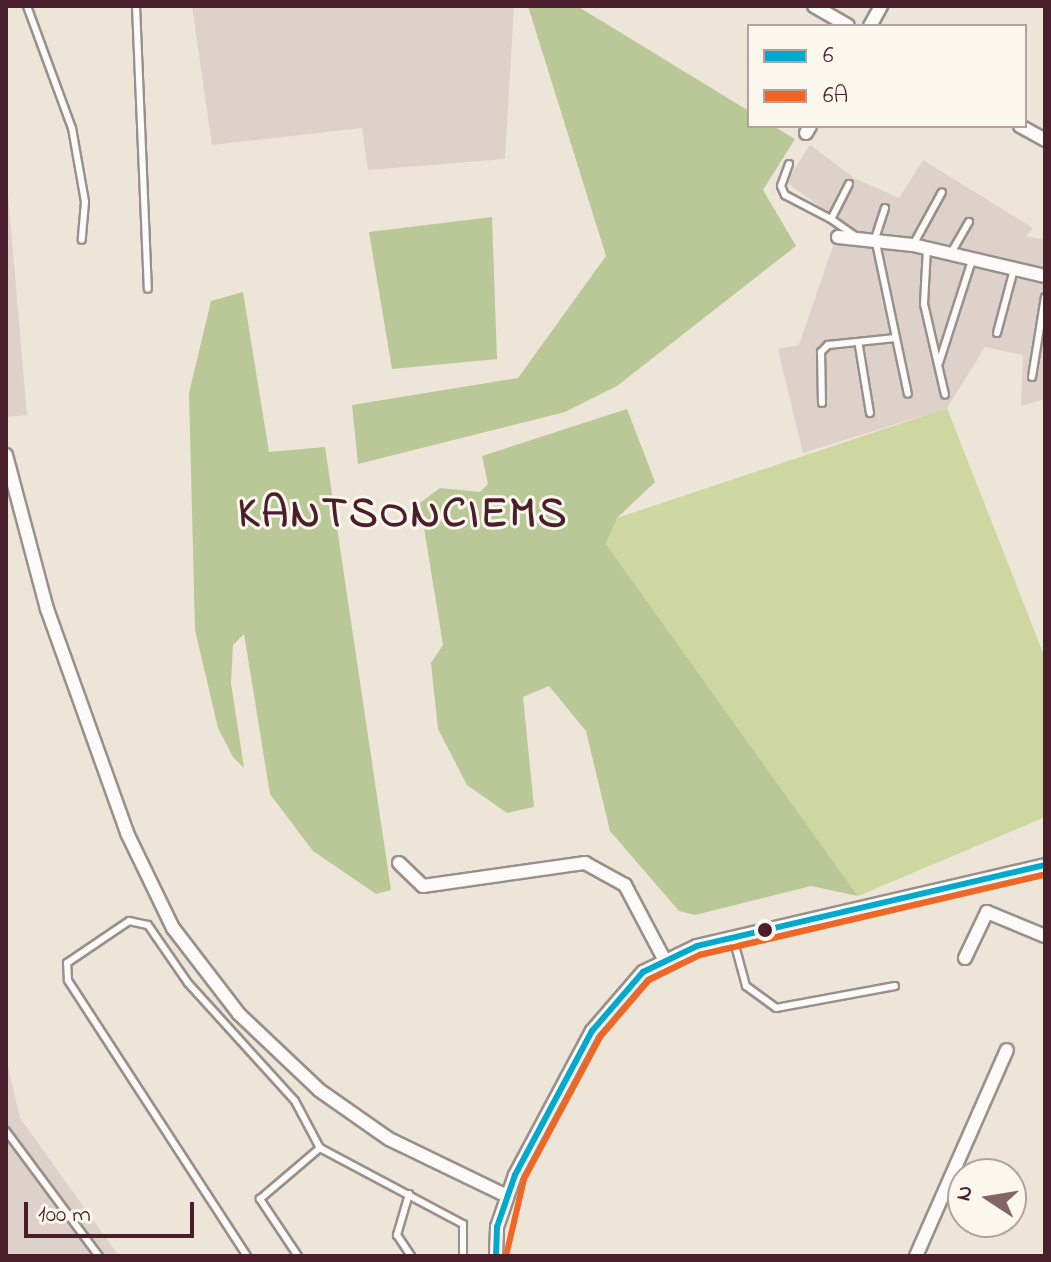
<!DOCTYPE html>
<html>
<head>
<meta charset="utf-8">
<style>
	body { margin:0 }
	#map { position:relative; width:1051px; height:1262px; overflow:hidden; background:#ede5d8; font-family:"Indie Flower",sans-serif }
	div>[style] { position:absolute }
	[style*='--x'] { left:calc(var(--x)*1px); top:calc(var(--y)*1px); width:calc(var(--w)*1px); rotate:calc(var(--a)*1deg) }
	.industrial>* { inset:0; background:#ddd1c9 }
	.green>* { inset:0; background:#ced79f }
	.forest>* { inset:0; background:#bac797 }
	.roads { filter:drop-shadow(2px 0 #9a908b) drop-shadow(-2px 0 #9a908b) drop-shadow(0 2px #9a908b) drop-shadow(0 -2px #9a908b) }
	.service>* { height:6px; margin:-3px; padding:0 3px; transform-origin:3px; border-radius:3px; background:#fcfbf9 }
	.minor>* { height:12px; margin:-6px; padding:0 6px; transform-origin:6px; border-radius:6px; background:#fcfbf9 }
	.bus-1>* { height:6px; margin:-3px; padding:0 3px; transform-origin:3px; border-radius:3px; background:#00a9ce }
	.bus-2>* { height:6px; margin:-3px; padding:0 3px; transform-origin:3px; border-radius:3px; background:#f26522 }
	.dots>* { width:22px; height:22px; translate:-50% -50%; box-sizing:border-box; border:4px solid #fbf7ec; border-radius:50% }
	span { translate:-50% -50%; white-space:nowrap; text-align:center; line-height:1.15; -webkit-text-stroke:6px #fbf7ec; paint-order:stroke }
	.district-label { font-size:44px; color:#4a1f2b; font-weight:700; letter-spacing:2px }
	.frame { position:absolute; inset:0; border:8px solid #4a1f2b; pointer-events:none }
	.legend { position:absolute; left:747px; top:24px; width:280px; height:104px; box-sizing:border-box; background:#fbf7ec; border:2px solid #b4a19f; margin:0; padding:10px 14px; list-style:none; font-size:24px; color:#4a1f2b }
	.legend li { display:flex; align-items:center; gap:16px; height:40px }
	.legend b { width:40px; border:2px solid #b4a19f }
	.north { position:absolute; left:947px; top:1158px; width:80px; height:80px; box-sizing:border-box; background:#fbf7ec; border:2px solid #b4a19f; border-radius:50%; rotate:282deg; font-size:22px; font-weight:700; line-height:32px; text-align:center; color:#4a1f2b }
	.north::after { content:''; display:block; margin:auto; width:28px; height:36px; background:#836468; clip-path:polygon(50% 0,100% 100%,50% 72%,0 100%) }
	.scale { position:absolute; left:24px; top:1202px; width:170px; height:36px; box-sizing:border-box; border:4px solid #4a1f2b; border-top:0; padding-left:10px; font-size:24px; line-height:28px; white-space:nowrap; color:#4a1f2b; -webkit-text-stroke:6px #fbf7ec; paint-order:stroke }
</style>
</head>
<body>
<div id="map">
	<div class="industrial">
		<div style="clip-path:polygon(192px 6px,514px 6px,505px 159px,368px 170px,362px 128px,212px 145px)"></div>
		<div style="clip-path:polygon(810px 145px,854px 178px,899px 198px,923px 160px,1033px 228px,1026px 236px,1045px 240px,1045px 399px,1021px 406px,1023px 355px,985px 347px,947px 408px,803px 453px,778px 349px,799px 345px,841px 222px,786px 182px)"></div>
		<div style="clip-path:polygon(6px 171px,27px 415px,6px 417px)"></div>
		<div style="clip-path:polygon(6px 1058px,20px 1118px,119px 1256px,6px 1256px)"></div>
	</div>
	<div class="green">
		<div style="clip-path:polygon(947px 408px,1045px 658px,1045px 817px,858px 896px,606px 544px,617px 518px)"></div>
	</div>
	<div class="forest">
		<div style="clip-path:polygon(528px 6px,577px 6px,749px 111px,749px 126px,773px 126px,795px 139px,763px 190px,796px 246px,617px 386px,565px 412px,358px 464px,352px 405px,518px 378px,606px 256px)"></div>
		<div style="clip-path:polygon(492px 217px,497px 359px,392px 369px,369px 232px)"></div>
		<div style="clip-path:polygon(243px 292px,269px 452px,325px 447px,391px 890px,376px 894px,313px 851px,270px 794px,244px 634px,233px 645px,231px 683px,244px 768px,233px 757px,218px 728px,195px 630px,189px 393px,211px 301px)"></div>
		<div style="clip-path:polygon(627px 409px,655px 482px,617px 518px,606px 544px,858px 896px,811px 886px,695px 915px,679px 911px,610px 831px,586px 731px,549px 686px,523px 697px,534px 807px,507px 813px,467px 785px,438px 729px,431px 663px,443px 645px,420px 503px,440px 488px,480px 492px,488px 484px,482px 456px)"></div>
	</div>
	<div class="roads">
		<div class="service">
			<div style="--x:27;--y:6;--w:130;--a:69.8"></div>
			<div style="--x:72;--y:128;--w:75;--a:80"></div>
			<div style="--x:85;--y:202;--w:38;--a:95"></div>
			<div style="--x:136;--y:6;--w:283;--a:87.6"></div>
			<div style="--x:789;--y:164;--w:23;--a:110"></div>
			<div style="--x:781;--y:186;--w:10;--a:66"></div>
			<div style="--x:785;--y:195;--w:52;--a:27.6"></div>
			<div style="--x:849;--y:184;--w:39;--a:117"></div>
			<div style="--x:831;--y:219;--w:29;--a:35"></div>
			<div style="--x:885;--y:208;--w:32;--a:108"></div>
			<div style="--x:875;--y:238;--w:159;--a:78.1"></div>
			<div style="--x:913;--y:245;--w:60;--a:-61.3"></div>
			<div style="--x:927;--y:248;--w:56;--a:93.1"></div>
			<div style="--x:924;--y:304;--w:93;--a:77"></div>
			<div style="--x:951;--y:253;--w:36;--a:-60"></div>
			<div style="--x:997;--y:333;--w:66;--a:-75.1"></div>
			<div style="--x:859;--y:346;--w:68;--a:80.7"></div>
			<div style="--x:939;--y:363;--w:108;--a:-72.2"></div>
			<div style="--x:1032;--y:377;--w:81;--a:-80.8"></div>
			<div style="--x:822;--y:403;--w:51;--a:-91.1"></div>
			<div style="--x:821;--y:352;--w:10;--a:-45"></div>
			<div style="--x:828;--y:345;--w:68;--a:-5.9"></div>
			<div style="--x:733;--y:938;--w:50;--a:74.8"></div>
			<div style="--x:746;--y:986;--w:37;--a:36"></div>
			<div style="--x:776;--y:1008;--w:121;--a:-10.5"></div>
			<div style="--x:6;--y:1131;--w:156;--a:53.4"></div>
			<div style="--x:409;--y:1194;--w:43;--a:106.3"></div>
			<div style="--x:397;--y:1235;--w:25;--a:56"></div>
			<div style="--x:247;--y:1256;--w:329;--a:-123"></div>
			<div style="--x:68;--y:980;--w:17;--a:-93"></div>
			<div style="--x:67;--y:963;--w:75;--a:-34.1"></div>
			<div style="--x:129;--y:921;--w:19;--a:12"></div>
			<div style="--x:148;--y:925;--w:70;--a:55.4"></div>
			<div style="--x:188;--y:983;--w:159;--a:47.8"></div>
			<div style="--x:295;--y:1101;--w:53;--a:62"></div>
			<div style="--x:320;--y:1148;--w:162;--a:28"></div>
			<div style="--x:463;--y:1224;--w:32;--a:90"></div>
			<div style="--x:298;--y:1256;--w:69;--a:-123.7"></div>
			<div style="--x:260;--y:1199;--w:79;--a:-40.4"></div>
		</div>
		<div class="minor">
			<div style="--x:814;--y:6;--w:39;--a:30"></div>
			<div style="--x:870;--y:26;--w:23;--a:-61"></div>
			<div style="--x:1020;--y:126;--w:29;--a:29"></div>
			<div style="--x:806;--y:133;--w:8;--a:-60"></div>
			<div style="--x:838;--y:237;--w:75;--a:6.1"></div>
			<div style="--x:913;--y:245;--w:136;--a:13.2"></div>
			<div style="--x:6;--y:455;--w:159;--a:75.1"></div>
			<div style="--x:47;--y:609;--w:238;--a:70.3"></div>
			<div style="--x:127;--y:833;--w:106;--a:64.2"></div>
			<div style="--x:173;--y:928;--w:108;--a:52.5"></div>
			<div style="--x:239;--y:1014;--w:110;--a:43.5"></div>
			<div style="--x:319;--y:1090;--w:85;--a:35"></div>
			<div style="--x:389;--y:1139;--w:129;--a:25.8"></div>
			<div style="--x:399;--y:863;--w:33;--a:44"></div>
			<div style="--x:423;--y:886;--w:164;--a:-8.1"></div>
			<div style="--x:585;--y:863;--w:46;--a:28.8"></div>
			<div style="--x:625;--y:885;--w:84;--a:62.2"></div>
			<div style="--x:965;--y:958;--w:51;--a:-64.4"></div>
			<div style="--x:987;--y:912;--w:63;--a:22.5"></div>
			<div style="--x:496;--y:1256;--w:29;--a:-88"></div>
			<div style="--x:497;--y:1227;--w:55;--a:-70.9"></div>
			<div style="--x:515;--y:1175;--w:163;--a:-61.9"></div>
			<div style="--x:592;--y:1031;--w:78;--a:-49.2"></div>
			<div style="--x:643;--y:972;--w:60;--a:-25.7"></div>
			<div style="--x:697;--y:946;--w:357;--a:-13.1"></div>
			<div style="--x:916;--y:1256;--w:225;--a:-66.2"></div>
		</div>
	</div>
	<div class="bus-1">
		<div style="--x:496;--y:1256;--w:29;--a:-88"></div>
		<div style="--x:497;--y:1227;--w:55;--a:-70.9"></div>
		<div style="--x:515;--y:1175;--w:163;--a:-61.9"></div>
		<div style="--x:592;--y:1031;--w:78;--a:-49.2"></div>
		<div style="--x:643;--y:972;--w:60;--a:-25.7"></div>
		<div style="--x:697;--y:946;--w:357;--a:-13.1"></div>
	</div>
	<div class="bus-2">
		<div style="--x:506;--y:1256;--w:79;--a:-76.8"></div>
		<div style="--x:524;--y:1179;--w:161;--a:-61.8"></div>
		<div style="--x:600;--y:1037;--w:75;--a:-49.3"></div>
		<div style="--x:649;--y:980;--w:57;--a:-26.1"></div>
		<div style="--x:700;--y:955;--w:354;--a:-13.1"></div>
	</div>
	<div class="dots">
		<div style="left:765px;top:930px;background:#4a1f2b"></div>
	</div>
	<div class="district-label">
		<span style="left:403px;top:515px">KANTSONCIEMS</span>
	</div>
	<div class="frame"></div>
	<ul class="legend">
	<li><b style="height:10px;background:#00a9ce"></b>6</li>
	<li><b style="height:10px;background:#f26522"></b>6A</li>
	</ul>
	<div class="north">N</div>
	<div class="scale">100 m</div>
</div>
</body>
</html>
